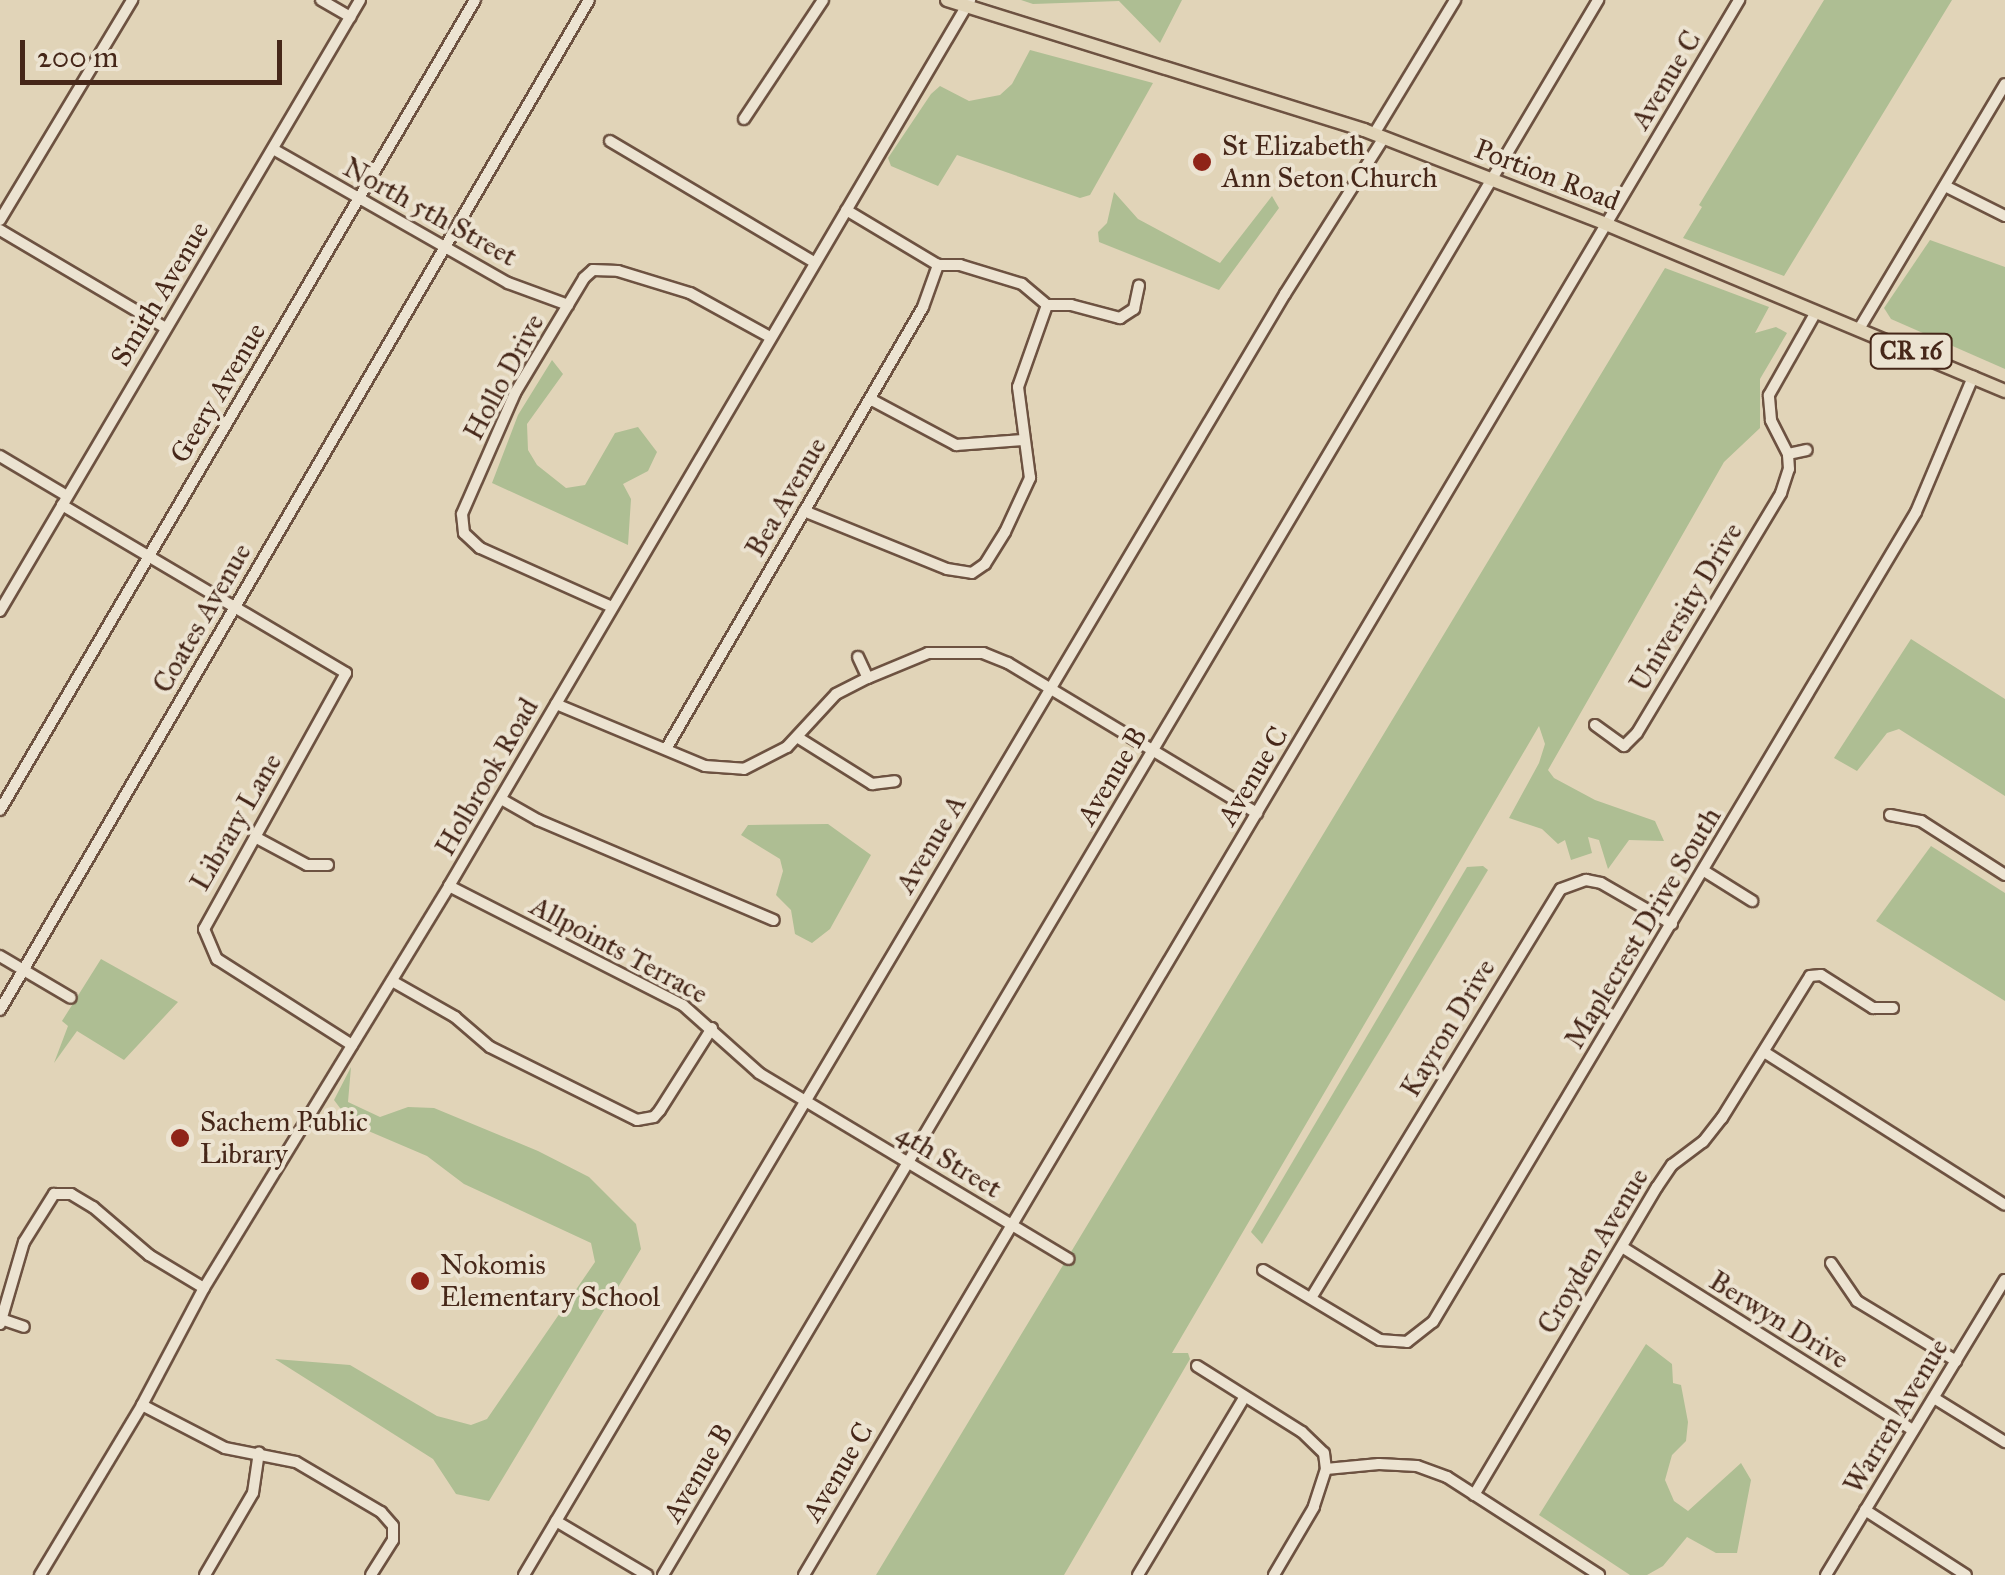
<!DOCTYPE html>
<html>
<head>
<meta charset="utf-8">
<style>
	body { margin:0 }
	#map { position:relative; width:2005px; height:1575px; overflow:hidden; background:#e1d4b8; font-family:"IM FELL Great Primer",serif }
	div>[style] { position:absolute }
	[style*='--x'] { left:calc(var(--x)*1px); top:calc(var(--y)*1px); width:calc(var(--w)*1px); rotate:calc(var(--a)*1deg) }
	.green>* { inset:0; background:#aebe93 }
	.roads { filter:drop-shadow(2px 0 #6d5241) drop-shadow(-2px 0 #6d5241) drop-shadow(0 2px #6d5241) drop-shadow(0 -2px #6d5241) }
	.minor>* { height:10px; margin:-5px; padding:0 5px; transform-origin:5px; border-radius:5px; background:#ece3d1 }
	.major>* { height:12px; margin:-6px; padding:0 6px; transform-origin:6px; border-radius:6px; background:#e1d4b8 }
	.dots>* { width:28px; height:28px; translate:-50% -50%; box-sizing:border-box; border:5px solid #ece3d1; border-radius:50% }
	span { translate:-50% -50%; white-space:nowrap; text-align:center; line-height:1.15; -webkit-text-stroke:8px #ece3d1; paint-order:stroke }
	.shield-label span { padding:2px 8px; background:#ece3d1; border:2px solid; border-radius:8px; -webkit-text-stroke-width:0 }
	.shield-label { font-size:25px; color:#462719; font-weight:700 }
	.street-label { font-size:28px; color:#462719 }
	.poi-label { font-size:28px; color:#462719 }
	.left { translate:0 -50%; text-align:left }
	.scale { position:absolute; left:20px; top:40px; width:262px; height:45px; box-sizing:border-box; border:5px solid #462719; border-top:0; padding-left:12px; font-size:30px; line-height:35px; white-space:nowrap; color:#462719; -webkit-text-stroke:8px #ece3d1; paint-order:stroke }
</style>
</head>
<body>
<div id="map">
	<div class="green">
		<div style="clip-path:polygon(1021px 0,1182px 0,1160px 43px,1119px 1px,1033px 4px)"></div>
		<div style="clip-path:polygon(1824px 0,1952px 0,1784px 276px,1683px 238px,1702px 207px,1699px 205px)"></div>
		<div style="clip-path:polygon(1030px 50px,1153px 83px,1090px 195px,1080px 198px,957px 155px,938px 186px,891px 166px,888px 158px,931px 94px,940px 86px,969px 101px,1000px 95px,1012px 84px)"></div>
		<div style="clip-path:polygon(1114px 192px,1138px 219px,1220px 263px,1272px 196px,1279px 208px,1219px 290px,1099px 242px,1098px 232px,1107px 223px)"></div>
		<div style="clip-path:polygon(1930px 240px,2005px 267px,2005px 369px,1891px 319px,1884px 308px)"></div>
		<div style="clip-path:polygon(1665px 268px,1769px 307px,1755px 333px,1776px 327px,1787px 333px,1760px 379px,1760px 428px,1724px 462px,1548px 770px,1554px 778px,1595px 800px,1655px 821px,1664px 841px,1629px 840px,1608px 869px,1599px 840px,1588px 837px,1592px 853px,1571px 860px,1565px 840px,1558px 844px,1542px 829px,1509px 818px,1539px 763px,1545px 744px,1539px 726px,1172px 1353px,1188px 1353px,1190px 1359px,1064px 1575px,876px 1575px)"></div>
		<div style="clip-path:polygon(552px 360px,563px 374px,527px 424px,528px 450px,537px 465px,566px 488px,585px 485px,615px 433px,638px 427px,657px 452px,648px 471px,623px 484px,631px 499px,628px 545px,492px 483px,518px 415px)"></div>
		<div style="clip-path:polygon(1911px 639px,2005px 699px,2005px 796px,1899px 729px,1887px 733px,1857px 771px,1834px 758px)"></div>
		<div style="clip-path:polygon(828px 824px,871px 855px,830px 929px,812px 943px,795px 934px,791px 910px,776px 895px,783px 871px,780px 859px,741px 835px,748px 825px)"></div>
		<div style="clip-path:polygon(1931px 846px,2005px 893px,2005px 1001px,1876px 921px)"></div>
		<div style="clip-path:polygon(1483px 866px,1488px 870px,1262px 1244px,1251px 1232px,1467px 867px)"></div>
		<div style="clip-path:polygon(101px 959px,178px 1002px,124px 1060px,77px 1031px,54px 1063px,68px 1026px,62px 1021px)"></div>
		<div style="clip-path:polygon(351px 1067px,348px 1102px,380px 1117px,408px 1107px,434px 1108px,538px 1151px,589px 1177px,636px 1224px,641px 1249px,489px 1501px,456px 1494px,433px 1459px,275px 1359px,350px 1365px,437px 1416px,471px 1425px,487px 1419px,595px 1262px,591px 1243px,464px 1184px,427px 1156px,352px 1124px,334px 1100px)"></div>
		<div style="clip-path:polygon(1646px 1344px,1672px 1364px,1673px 1383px,1681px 1385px,1688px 1422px,1686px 1441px,1672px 1455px,1665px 1480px,1674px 1501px,1688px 1511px,1741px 1463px,1751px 1480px,1737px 1553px,1716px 1553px,1687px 1537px,1663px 1566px,1647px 1575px,1630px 1575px,1539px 1515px)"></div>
	</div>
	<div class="roads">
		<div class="minor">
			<div style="--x:321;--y:0;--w:34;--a:30"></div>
			<div style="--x:744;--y:119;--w:143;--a:-56.4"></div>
			<div style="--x:1374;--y:134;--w:157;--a:-58.8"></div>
			<div style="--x:610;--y:141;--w:237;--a:30.7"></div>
			<div style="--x:273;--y:149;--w:271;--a:29.7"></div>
			<div style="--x:508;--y:283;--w:64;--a:20.1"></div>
			<div style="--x:1945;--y:186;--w:67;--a:26.6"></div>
			<div style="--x:0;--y:220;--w:257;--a:-59"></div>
			<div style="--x:0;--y:230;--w:193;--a:30.6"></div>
			<div style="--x:1047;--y:305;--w:24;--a:0"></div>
			<div style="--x:1071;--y:305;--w:51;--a:14.9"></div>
			<div style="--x:1120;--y:318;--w:17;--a:-33"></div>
			<div style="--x:1134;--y:309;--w:24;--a:-78"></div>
			<div style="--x:1859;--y:329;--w:285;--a:-59.2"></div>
			<div style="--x:870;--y:399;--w:98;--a:28.1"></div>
			<div style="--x:956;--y:445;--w:67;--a:-4.3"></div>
			<div style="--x:1788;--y:454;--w:19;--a:-12"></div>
			<div style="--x:0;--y:456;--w:78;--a:30.8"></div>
			<div style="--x:62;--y:505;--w:330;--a:30.6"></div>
			<div style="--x:346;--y:673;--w:293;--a:119"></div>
			<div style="--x:204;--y:929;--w:33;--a:67"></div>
			<div style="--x:217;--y:959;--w:160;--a:32.5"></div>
			<div style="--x:804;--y:511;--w:154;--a:22.1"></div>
			<div style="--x:947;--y:569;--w:25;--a:9"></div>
			<div style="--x:972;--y:573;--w:16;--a:-35"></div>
			<div style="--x:985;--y:564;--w:38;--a:-58"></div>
			<div style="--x:1005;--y:532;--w:60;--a:-65.2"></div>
			<div style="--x:1030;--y:478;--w:92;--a:-97.5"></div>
			<div style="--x:1018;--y:387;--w:87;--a:-70.5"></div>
			<div style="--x:1047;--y:305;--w:33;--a:-140"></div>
			<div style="--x:1022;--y:284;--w:65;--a:-163"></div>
			<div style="--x:960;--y:265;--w:22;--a:180"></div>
			<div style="--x:938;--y:265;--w:107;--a:-149.1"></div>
			<div style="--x:612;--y:607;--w:145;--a:-155.9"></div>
			<div style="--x:480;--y:548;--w:22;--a:-137"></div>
			<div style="--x:464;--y:533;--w:19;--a:-96"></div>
			<div style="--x:462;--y:514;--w:132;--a:-66.3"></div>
			<div style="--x:515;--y:393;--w:134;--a:-59"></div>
			<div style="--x:584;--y:278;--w:12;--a:-42"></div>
			<div style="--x:593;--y:270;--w:25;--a:2"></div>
			<div style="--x:618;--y:271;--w:75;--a:17"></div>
			<div style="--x:690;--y:293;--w:91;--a:28.8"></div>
			<div style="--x:0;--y:611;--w:709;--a:-59.49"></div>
			<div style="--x:858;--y:657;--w:23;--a:65"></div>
			<div style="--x:556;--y:704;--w:161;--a:22.6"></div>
			<div style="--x:705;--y:766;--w:39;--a:4"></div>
			<div style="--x:744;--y:769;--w:48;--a:-27.1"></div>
			<div style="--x:787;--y:747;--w:72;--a:-47.2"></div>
			<div style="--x:836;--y:694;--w:36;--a:-27"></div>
			<div style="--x:868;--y:678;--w:65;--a:-22.6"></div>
			<div style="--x:928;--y:653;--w:55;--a:0"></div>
			<div style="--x:983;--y:653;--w:27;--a:22"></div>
			<div style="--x:1008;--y:663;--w:291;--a:31.1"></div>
			<div style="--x:1595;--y:725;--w:36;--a:36"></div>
			<div style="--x:1624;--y:746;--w:18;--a:-45"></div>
			<div style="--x:1637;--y:733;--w:280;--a:-59"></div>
			<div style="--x:1781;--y:493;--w:25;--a:-72"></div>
			<div style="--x:1789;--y:469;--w:15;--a:-94"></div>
			<div style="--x:1788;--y:454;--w:38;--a:-117"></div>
			<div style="--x:1771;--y:420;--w:25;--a:-95"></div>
			<div style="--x:1769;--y:395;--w:95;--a:-60.5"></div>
			<div style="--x:797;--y:737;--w:89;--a:32.1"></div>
			<div style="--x:872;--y:784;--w:23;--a:-7"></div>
			<div style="--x:666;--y:749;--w:511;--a:-59.82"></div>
			<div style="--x:923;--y:307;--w:45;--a:-70.3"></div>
			<div style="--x:501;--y:799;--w:43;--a:29.6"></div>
			<div style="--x:538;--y:820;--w:256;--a:23"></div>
			<div style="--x:0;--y:810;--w:939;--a:-59.61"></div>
			<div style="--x:1890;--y:815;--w:32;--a:11"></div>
			<div style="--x:1921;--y:821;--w:100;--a:32.7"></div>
			<div style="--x:255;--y:837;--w:59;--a:28.3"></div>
			<div style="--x:307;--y:865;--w:21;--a:0"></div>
			<div style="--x:1704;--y:871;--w:57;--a:32"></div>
			<div style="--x:449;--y:886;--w:263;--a:27"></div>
			<div style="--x:683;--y:1005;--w:102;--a:41.8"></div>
			<div style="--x:759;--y:1073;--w:361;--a:31"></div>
			<div style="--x:0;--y:956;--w:82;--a:30.6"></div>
			<div style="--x:392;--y:981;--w:73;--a:29.7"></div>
			<div style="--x:455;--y:1017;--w:46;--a:40.6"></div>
			<div style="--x:490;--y:1047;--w:164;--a:26.4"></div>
			<div style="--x:637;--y:1120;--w:17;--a:-10"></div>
			<div style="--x:654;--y:1117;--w:9;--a:-49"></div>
			<div style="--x:660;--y:1110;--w:97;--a:-57.6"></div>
			<div style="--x:0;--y:1010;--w:1169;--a:-59.75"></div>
			<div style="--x:1764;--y:1052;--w:285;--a:32.4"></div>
			<div style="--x:1622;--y:1247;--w:344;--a:32.2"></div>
			<div style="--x:1831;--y:1263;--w:46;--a:55.6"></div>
			<div style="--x:1857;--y:1301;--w:116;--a:31.2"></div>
			<div style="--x:1263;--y:1270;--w:136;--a:30.9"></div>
			<div style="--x:1380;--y:1340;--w:27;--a:4"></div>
			<div style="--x:1407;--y:1342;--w:33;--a:-38"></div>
			<div style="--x:1433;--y:1322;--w:943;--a:-59.19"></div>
			<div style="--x:1916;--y:512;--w:147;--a:-67.1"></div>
			<div style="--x:1311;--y:1298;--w:479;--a:-58.6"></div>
			<div style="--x:1561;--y:889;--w:27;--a:-20"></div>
			<div style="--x:1586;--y:880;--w:15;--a:11"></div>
			<div style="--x:1601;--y:883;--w:82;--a:30"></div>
			<div style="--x:1;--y:1319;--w:24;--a:19"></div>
			<div style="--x:0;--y:1324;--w:85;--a:-73.7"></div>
			<div style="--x:24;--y:1242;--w:57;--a:-58"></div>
			<div style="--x:54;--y:1194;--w:17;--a:0"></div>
			<div style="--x:71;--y:1194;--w:26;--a:31"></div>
			<div style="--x:93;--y:1207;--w:74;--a:40.6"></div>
			<div style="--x:149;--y:1255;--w:64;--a:31"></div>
			<div style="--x:1197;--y:1366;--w:124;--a:32.2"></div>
			<div style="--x:1302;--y:1432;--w:30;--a:44"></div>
			<div style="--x:1324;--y:1453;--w:16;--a:83"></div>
			<div style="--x:1326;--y:1469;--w:40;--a:108"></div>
			<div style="--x:1314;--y:1507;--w:79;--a:120.5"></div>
			<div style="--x:1934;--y:1398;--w:84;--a:31.8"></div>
			<div style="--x:142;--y:1405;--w:93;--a:27.4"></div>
			<div style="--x:225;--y:1448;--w:72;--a:11.2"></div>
			<div style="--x:296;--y:1462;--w:99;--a:30.5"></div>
			<div style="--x:381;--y:1512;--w:18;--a:49"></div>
			<div style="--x:393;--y:1526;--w:14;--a:90"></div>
			<div style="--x:393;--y:1540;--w:41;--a:122.2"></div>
			<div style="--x:1326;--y:1469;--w:53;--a:-5.4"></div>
			<div style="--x:1379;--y:1464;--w:38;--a:3"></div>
			<div style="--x:1417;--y:1466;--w:32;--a:20"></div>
			<div style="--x:1447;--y:1477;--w:181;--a:32.8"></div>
			<div style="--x:1474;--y:1495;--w:358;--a:-59.3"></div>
			<div style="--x:1657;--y:1187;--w:27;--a:-56"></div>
			<div style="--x:1672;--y:1165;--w:39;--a:-37"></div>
			<div style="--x:1703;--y:1142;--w:31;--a:-52"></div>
			<div style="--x:1722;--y:1118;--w:167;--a:-58.2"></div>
			<div style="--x:1810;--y:976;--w:11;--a:-5"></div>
			<div style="--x:1821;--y:975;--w:62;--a:32.4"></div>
			<div style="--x:1873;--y:1008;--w:20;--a:0"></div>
			<div style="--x:1865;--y:1510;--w:120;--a:32.8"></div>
			<div style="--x:556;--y:1521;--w:106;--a:30.7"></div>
			<div style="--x:40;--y:1575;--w:198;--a:-59"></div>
			<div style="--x:142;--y:1405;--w:132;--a:-62.1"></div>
			<div style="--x:204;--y:1288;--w:471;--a:-58.6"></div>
			<div style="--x:449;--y:886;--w:1028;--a:-59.54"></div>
			<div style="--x:205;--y:1575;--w:95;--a:-59.7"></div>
			<div style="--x:253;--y:1493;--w:41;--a:-81.7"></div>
			<div style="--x:524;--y:1575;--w:1490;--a:-59.29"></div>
			<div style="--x:1285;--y:294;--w:183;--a:-57.7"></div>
			<div style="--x:663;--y:1575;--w:1832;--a:-59.3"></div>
			<div style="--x:804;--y:1575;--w:1832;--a:-59.3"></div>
			<div style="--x:1138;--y:1575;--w:206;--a:-59.1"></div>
			<div style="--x:1826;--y:1575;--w:345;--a:-58.8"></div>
		</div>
		<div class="major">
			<div style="--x:947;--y:0;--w:437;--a:17.3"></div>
			<div style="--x:1364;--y:130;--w:260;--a:21.2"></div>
			<div style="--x:1606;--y:224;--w:433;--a:22.7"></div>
		</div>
	</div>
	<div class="dots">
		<div style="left:1202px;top:162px;background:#8f2418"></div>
		<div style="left:180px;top:1138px;background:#8f2418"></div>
		<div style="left:420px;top:1281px;background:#8f2418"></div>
	</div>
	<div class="shield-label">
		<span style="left:1911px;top:351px">CR 16</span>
	</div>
	<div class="street-label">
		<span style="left:1666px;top:80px;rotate:-59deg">Avenue C</span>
		<span style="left:1547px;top:175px;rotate:21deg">Portion Road</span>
		<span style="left:430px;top:212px;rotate:29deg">North 5th Street</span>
		<span style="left:160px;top:294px;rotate:-59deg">Smith Avenue</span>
		<span style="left:504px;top:377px;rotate:-62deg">Hollo Drive</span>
		<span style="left:218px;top:393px;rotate:-59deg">Geery Avenue</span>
		<span style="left:786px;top:497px;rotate:-60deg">Bea Avenue</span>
		<span style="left:1686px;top:607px;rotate:-59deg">University Drive</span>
		<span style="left:202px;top:618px;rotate:-60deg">Coates Avenue</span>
		<span style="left:1112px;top:776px;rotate:-59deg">Avenue B</span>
		<span style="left:1253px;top:776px;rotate:-59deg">Avenue C</span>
		<span style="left:487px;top:777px;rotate:-60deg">Holbrook Road</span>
		<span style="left:236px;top:822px;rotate:-60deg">Library Lane</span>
		<span style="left:931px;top:844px;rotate:-59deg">Avenue A</span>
		<span style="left:1643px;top:928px;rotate:-59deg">Maplecrest Drive South</span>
		<span style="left:619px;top:950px;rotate:28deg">Allpoints Terrace</span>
		<span style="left:1448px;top:1028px;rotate:-59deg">Kayron Drive</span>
		<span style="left:949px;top:1161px;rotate:31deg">4th Street</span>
		<span style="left:1593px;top:1251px;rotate:-59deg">Croyden Avenue</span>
		<span style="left:1779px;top:1320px;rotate:32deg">Berwyn Drive</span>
		<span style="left:1896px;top:1416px;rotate:-59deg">Warren Avenue</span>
		<span style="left:838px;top:1472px;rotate:-59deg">Avenue C</span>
		<span style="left:698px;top:1473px;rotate:-59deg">Avenue B</span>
	</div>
	<div class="poi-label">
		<span class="left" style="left:1222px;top:162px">St Elizabeth<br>Ann Seton Church</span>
		<span class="left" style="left:200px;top:1138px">Sachem Public<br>Library</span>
		<span class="left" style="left:440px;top:1281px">Nokomis<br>Elementary School</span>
	</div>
	<div class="scale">200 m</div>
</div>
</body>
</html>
